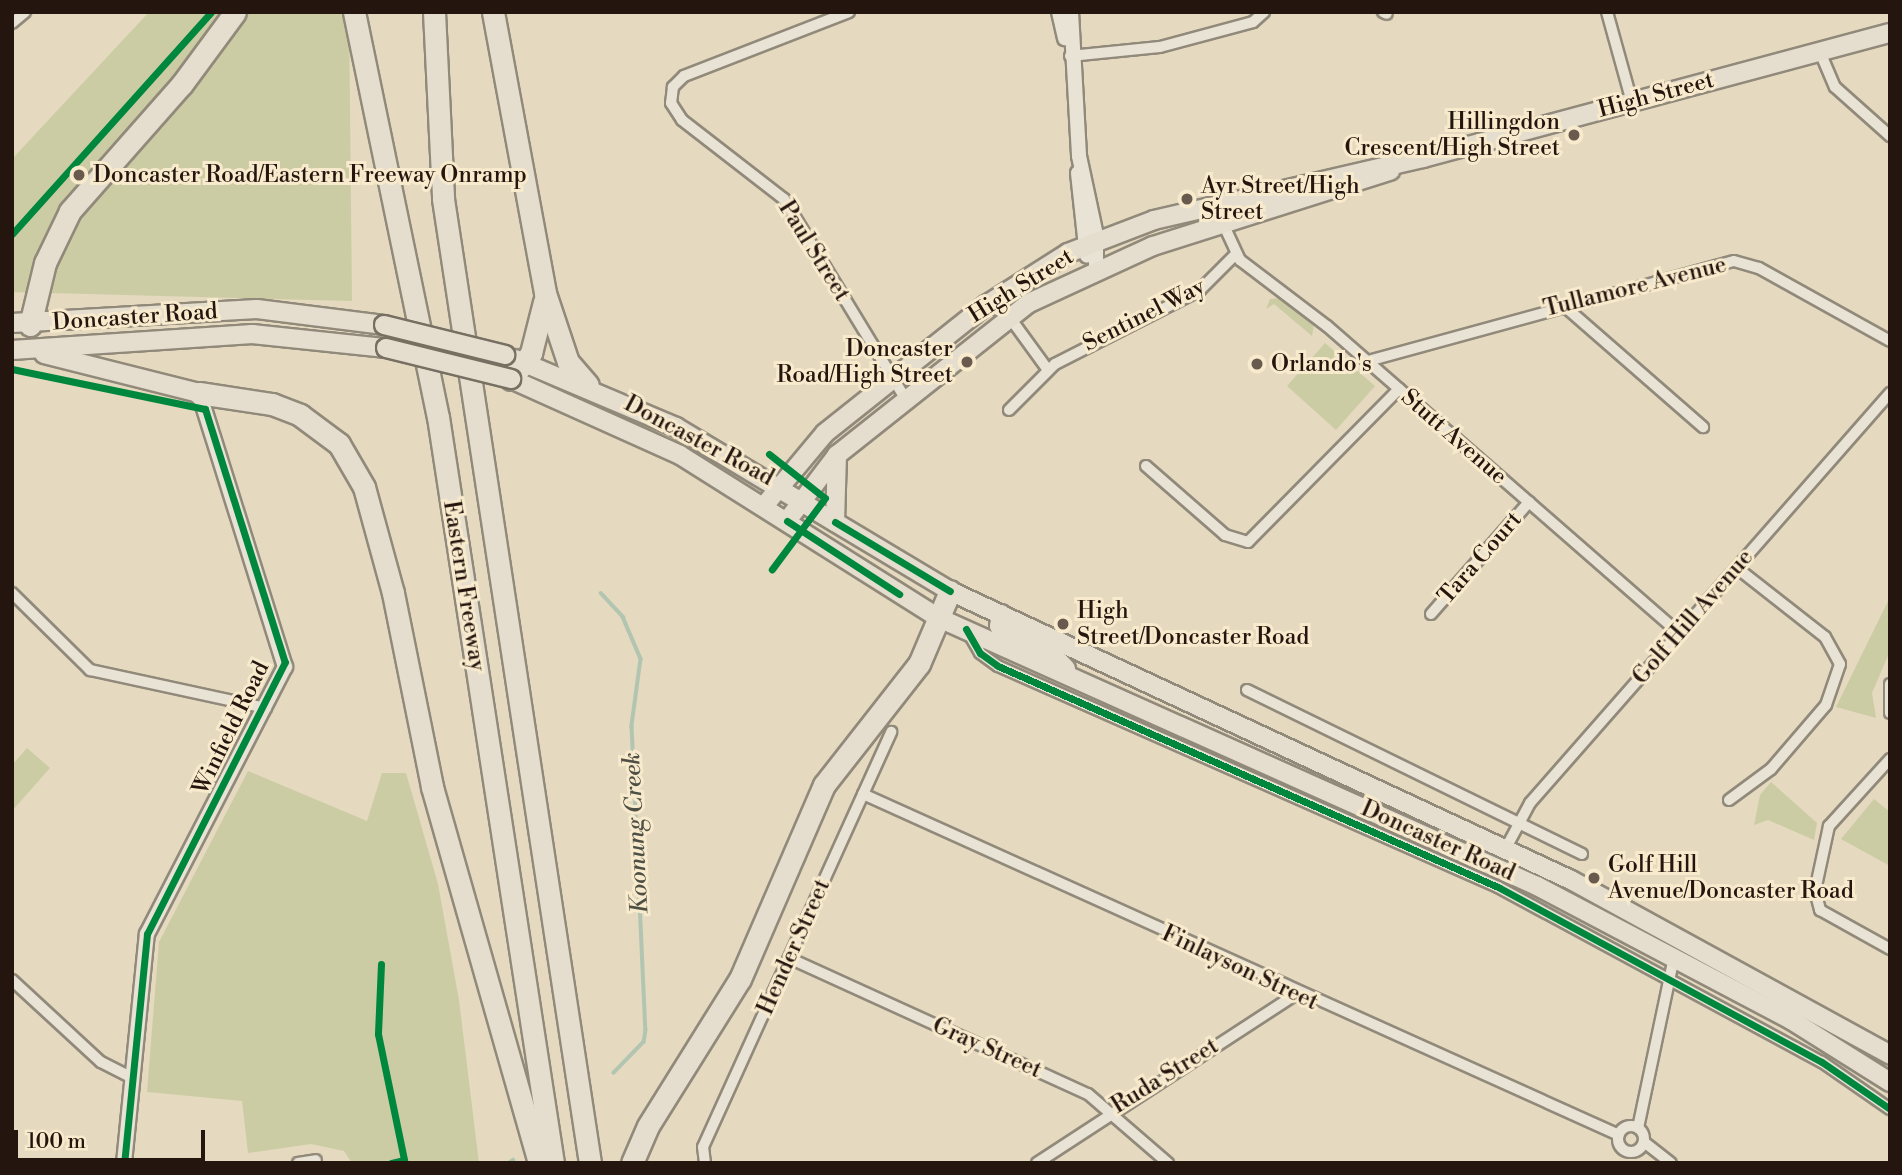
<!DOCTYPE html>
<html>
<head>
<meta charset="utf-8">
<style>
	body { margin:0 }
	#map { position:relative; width:1902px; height:1175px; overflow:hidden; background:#e5d9bf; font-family:"Libre Bodoni",serif }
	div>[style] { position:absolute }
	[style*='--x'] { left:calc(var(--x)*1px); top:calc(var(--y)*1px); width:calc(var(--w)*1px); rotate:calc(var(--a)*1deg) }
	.green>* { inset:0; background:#cccca4 }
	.stream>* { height:3.5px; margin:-1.75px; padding:0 1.75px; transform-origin:1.75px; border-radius:1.75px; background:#b2c5b1 }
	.roads { filter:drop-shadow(2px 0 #91897a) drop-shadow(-2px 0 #91897a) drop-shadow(0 2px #91897a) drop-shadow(0 -2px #91897a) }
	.minor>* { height:10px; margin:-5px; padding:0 5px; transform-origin:5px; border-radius:5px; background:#e9e3d6 }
	.minor>.ring { margin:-5px; padding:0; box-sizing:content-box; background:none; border:10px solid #e9e3d6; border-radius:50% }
	.tertiary>* { height:14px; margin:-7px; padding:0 7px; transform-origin:7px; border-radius:7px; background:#e9e3d6 }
	.primary>* { height:18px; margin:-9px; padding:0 9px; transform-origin:9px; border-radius:9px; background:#e5decf }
	.motorway>* { height:21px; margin:-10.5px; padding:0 10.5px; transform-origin:10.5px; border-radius:10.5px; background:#e5decf }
	.bridges { filter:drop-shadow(2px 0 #776f62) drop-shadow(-2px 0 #776f62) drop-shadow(0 2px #776f62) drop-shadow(0 -2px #776f62) }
	.primary-bridge>* { height:18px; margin:-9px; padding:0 9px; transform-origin:9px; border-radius:9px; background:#e5decf }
	.cycleway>* { height:7px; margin:-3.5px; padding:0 3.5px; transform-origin:3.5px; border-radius:3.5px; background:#00873e }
	.dots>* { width:19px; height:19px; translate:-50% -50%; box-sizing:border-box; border:4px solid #f8eacc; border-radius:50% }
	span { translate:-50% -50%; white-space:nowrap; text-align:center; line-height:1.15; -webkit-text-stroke:6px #f8eacc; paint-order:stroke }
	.street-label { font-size:23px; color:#24160f }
	.poi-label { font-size:23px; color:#24160f }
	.right { translate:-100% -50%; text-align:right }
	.left { translate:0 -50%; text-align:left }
	.water-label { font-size:24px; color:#4e5046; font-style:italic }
	.frame { position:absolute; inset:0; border:14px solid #24160f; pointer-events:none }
	.scale { position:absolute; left:14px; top:1130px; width:191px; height:32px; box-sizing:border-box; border:4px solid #24160f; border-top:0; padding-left:9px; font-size:21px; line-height:24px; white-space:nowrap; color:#24160f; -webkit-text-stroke:5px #f8eacc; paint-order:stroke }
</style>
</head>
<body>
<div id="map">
	<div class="green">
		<div style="clip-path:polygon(149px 12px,349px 12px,352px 301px,12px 292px,12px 159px)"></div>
		<div style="clip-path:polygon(1279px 298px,1314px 324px,1312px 336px,1274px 304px,1266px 309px,1270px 299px)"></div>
		<div style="clip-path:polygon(1325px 343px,1375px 386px,1336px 430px,1287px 386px)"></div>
		<div style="clip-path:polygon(1890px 597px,1890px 651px,1872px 693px,1876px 718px,1836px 707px)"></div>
		<div style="clip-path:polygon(27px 748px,50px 768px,12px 811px,12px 765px)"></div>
		<div style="clip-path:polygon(248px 771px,367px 821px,382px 773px,406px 773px,438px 884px,459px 1000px,479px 1163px,352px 1163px,344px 1151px,311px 1144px,248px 1153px,242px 1101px,147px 1092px,159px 942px)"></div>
		<div style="clip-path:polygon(1771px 782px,1817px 823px,1814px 840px,1768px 820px,1754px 825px,1760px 795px)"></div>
		<div style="clip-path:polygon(1874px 799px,1890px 812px,1890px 866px,1841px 839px)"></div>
	</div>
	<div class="stream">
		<div style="--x:601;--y:593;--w:33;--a:47"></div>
		<div style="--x:623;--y:617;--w:46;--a:66.8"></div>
		<div style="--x:641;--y:659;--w:68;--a:97.7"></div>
		<div style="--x:632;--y:726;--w:304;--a:87.4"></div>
		<div style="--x:646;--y:1030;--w:12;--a:99"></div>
		<div style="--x:644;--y:1042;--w:43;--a:134.1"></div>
		<div style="--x:509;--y:1163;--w:5;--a:-37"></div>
	</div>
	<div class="roads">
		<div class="minor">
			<div style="--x:849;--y:12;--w:177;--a:158.8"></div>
			<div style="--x:684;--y:76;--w:16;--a:135"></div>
			<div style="--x:673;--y:87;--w:16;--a:97"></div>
			<div style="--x:671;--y:103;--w:20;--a:57"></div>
			<div style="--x:682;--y:120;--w:129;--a:37.8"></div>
			<div style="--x:784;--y:199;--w:233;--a:58.7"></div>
			<div style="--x:1383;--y:12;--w:4;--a:27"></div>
			<div style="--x:1607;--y:12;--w:93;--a:74.5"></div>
			<div style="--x:12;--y:23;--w:17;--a:-40"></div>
			<div style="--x:1820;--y:52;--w:38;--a:67"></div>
			<div style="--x:1835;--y:87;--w:74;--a:41.7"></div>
			<div style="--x:1070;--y:56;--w:90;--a:-5.7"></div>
			<div style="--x:1160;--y:47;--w:96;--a:-15"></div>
			<div style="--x:1253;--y:22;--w:15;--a:-42"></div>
			<div style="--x:1214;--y:204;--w:62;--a:65.1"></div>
			<div style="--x:1240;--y:260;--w:109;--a:37.2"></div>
			<div style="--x:1327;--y:326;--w:467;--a:41.1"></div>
			<div style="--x:987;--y:305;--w:23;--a:25"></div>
			<div style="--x:1008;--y:315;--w:68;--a:54"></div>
			<div style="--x:1563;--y:305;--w:186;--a:41.1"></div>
			<div style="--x:1368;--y:361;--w:379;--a:-15.3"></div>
			<div style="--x:1734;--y:261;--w:26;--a:16"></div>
			<div style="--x:1759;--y:268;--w:150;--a:29.1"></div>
			<div style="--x:1009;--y:410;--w:65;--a:-45"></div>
			<div style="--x:1055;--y:364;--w:163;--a:-27"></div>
			<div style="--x:1200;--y:290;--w:49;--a:-45"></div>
			<div style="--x:1146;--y:466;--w:105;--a:41.1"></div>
			<div style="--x:1225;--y:535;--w:24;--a:17"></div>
			<div style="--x:1248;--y:542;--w:215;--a:-45.4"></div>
			<div style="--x:12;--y:593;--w:110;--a:44.6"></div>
			<div style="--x:90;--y:670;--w:180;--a:12.2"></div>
			<div style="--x:1431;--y:614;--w:149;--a:-48.8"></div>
			<div style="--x:968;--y:632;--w:24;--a:60"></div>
			<div style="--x:980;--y:653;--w:22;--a:36"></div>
			<div style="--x:998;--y:666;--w:547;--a:23.85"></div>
			<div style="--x:1498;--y:887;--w:368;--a:28.4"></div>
			<div style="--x:1822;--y:1062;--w:83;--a:34.7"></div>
			<div style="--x:1890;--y:684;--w:29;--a:90"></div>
			<div style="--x:1247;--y:690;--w:373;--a:26.1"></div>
			<div style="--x:1890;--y:759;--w:91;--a:132.3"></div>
			<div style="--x:1829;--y:826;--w:66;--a:102.2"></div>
			<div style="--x:1815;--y:891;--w:20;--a:75"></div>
			<div style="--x:1820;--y:910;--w:80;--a:29.1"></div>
			<div style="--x:863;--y:794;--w:829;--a:24.28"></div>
			<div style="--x:1729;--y:800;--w:52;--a:-36.4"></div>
			<div style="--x:1771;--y:769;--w:84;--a:-49.3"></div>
			<div style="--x:1826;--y:705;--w:43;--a:-71.1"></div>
			<div style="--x:1840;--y:664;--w:31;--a:-119"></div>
			<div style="--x:1825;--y:637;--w:112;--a:-141.9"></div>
			<div style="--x:1506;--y:848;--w:51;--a:-61.9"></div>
			<div style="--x:1530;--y:803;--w:546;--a:-48.72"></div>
			<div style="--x:789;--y:958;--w:328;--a:24.5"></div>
			<div style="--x:1088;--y:1094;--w:106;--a:40.8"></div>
			<div style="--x:12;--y:980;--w:121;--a:42.7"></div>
			<div style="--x:101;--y:1062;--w:37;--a:27"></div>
			<div class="ring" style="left:1618px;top:1126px;width:16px;height:16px"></div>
			<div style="--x:1638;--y:1128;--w:175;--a:-78.1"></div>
			<div style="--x:1644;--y:1142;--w:34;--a:38"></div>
			<div style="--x:298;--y:1163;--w:18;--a:-9"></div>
			<div style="--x:705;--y:1163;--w:16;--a:-97"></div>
			<div style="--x:703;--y:1147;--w:456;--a:-65.6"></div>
			<div style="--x:1037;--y:1163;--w:309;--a:-33.1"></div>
		</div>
		<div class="tertiary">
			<div style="--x:1059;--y:12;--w:27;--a:77"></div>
			<div style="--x:1071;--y:12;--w:144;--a:86.8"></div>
			<div style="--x:1079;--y:156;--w:81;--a:77.9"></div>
			<div style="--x:1096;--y:235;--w:33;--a:90"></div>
			<div style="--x:1078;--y:173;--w:83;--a:83.8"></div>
			<div style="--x:124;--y:1163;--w:230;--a:-84.3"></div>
			<div style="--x:147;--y:934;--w:301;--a:-62.7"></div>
			<div style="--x:285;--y:667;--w:287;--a:-107.4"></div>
		</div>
		<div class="primary">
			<div style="--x:12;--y:323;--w:245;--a:-3.3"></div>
			<div style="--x:257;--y:309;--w:128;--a:7.2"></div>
			<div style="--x:12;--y:350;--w:241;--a:-3.8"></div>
			<div style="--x:252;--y:334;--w:135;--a:6"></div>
			<div style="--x:44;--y:354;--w:160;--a:14.1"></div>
			<div style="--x:515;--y:359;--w:175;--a:22.9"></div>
			<div style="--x:676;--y:427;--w:319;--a:30.9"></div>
			<div style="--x:950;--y:591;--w:685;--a:24.96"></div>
			<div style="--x:1571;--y:880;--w:364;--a:28.7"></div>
			<div style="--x:511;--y:379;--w:185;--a:24.2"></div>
			<div style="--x:680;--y:455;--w:306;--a:32.2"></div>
			<div style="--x:939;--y:618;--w:655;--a:24.14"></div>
			<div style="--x:1537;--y:886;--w:287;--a:27.8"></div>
			<div style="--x:1791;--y:1020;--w:117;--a:32.1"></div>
			<div style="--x:764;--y:506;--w:95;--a:-50.1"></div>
			<div style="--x:825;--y:433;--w:206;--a:-38.5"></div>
			<div style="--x:986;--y:305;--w:97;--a:-32.4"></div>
			<div style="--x:1068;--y:253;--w:92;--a:-21"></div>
			<div style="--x:1154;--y:220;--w:276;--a:-13"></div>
			<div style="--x:1423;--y:158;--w:483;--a:-15"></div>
			<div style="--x:787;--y:521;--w:83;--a:-52.9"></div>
			<div style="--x:837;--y:455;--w:245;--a:-38.4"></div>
			<div style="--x:1029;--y:303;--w:136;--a:-24.7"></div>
			<div style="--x:1153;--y:246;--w:249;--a:-17.6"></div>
			<div style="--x:835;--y:522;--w:67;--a:-88.3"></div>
			<div style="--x:1001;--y:614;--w:12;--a:99"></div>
			<div style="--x:999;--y:626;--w:52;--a:25.1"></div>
			<div style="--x:1046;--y:648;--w:29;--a:46"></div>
		</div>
		<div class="motorway">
			<div style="--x:354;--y:12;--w:414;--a:78.3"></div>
			<div style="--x:438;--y:417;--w:755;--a:81.24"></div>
			<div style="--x:434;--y:12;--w:187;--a:87.2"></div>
			<div style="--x:443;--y:199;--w:975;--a:81.33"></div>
			<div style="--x:493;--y:12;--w:286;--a:79.5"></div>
			<div style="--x:545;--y:293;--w:73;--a:71.6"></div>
			<div style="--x:568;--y:362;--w:30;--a:49"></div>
			<div style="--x:30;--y:325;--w:64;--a:-76.4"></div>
			<div style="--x:45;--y:263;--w:58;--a:-64.3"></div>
			<div style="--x:70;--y:211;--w:169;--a:-48.6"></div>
			<div style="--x:182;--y:84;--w:89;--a:-53.6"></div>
			<div style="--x:511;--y:379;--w:33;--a:-52"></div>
			<div style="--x:531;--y:353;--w:53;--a:-75.7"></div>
			<div style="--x:199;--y:393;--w:74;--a:8.6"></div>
			<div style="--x:272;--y:404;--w:30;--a:21"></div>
			<div style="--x:300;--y:415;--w:49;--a:36.6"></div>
			<div style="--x:339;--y:444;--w:50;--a:59.8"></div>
			<div style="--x:364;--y:487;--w:110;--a:74.7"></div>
			<div style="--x:393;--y:593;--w:198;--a:78.6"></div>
			<div style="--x:432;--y:787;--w:391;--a:74.1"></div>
			<div style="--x:632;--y:1163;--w:40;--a:-66.6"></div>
			<div style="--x:648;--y:1126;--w:173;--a:-58"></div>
			<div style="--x:740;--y:979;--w:211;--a:-66.6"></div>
			<div style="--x:824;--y:785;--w:154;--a:-51.9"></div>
			<div style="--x:919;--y:664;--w:79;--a:-67"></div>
		</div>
	</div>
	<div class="bridges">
		<div class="primary-bridge">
			<div style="--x:384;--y:325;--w:125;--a:13.9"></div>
			<div style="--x:386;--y:348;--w:129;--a:13.9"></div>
		</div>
	</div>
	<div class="cycleway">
		<div style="--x:12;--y:234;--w:298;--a:-48.1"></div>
		<div style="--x:12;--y:369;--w:197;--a:11.7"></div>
		<div style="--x:205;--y:409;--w:265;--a:72.5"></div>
		<div style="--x:285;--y:662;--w:305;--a:116.9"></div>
		<div style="--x:147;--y:934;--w:230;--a:95.7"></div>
		<div style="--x:769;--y:454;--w:71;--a:38.2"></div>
		<div style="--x:825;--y:498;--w:89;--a:126.7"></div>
		<div style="--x:787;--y:521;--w:134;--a:33.1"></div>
		<div style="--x:835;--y:522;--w:134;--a:31"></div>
		<div style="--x:966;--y:629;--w:28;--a:60"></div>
		<div style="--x:980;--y:653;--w:22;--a:36"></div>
		<div style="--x:998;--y:666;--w:547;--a:23.85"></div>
		<div style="--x:1498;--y:887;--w:368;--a:28.4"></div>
		<div style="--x:1822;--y:1062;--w:83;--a:34.7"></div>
		<div style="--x:381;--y:964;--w:70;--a:92.5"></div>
		<div style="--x:378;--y:1034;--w:129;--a:78.3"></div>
		<div style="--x:404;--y:1160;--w:13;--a:167"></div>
	</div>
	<div class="dots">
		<div style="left:1574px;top:135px;background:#685a4d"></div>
		<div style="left:79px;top:175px;background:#685a4d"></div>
		<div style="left:1187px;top:199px;background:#685a4d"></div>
		<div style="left:967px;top:362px;background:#685a4d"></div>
		<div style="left:1257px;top:364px;background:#685a4d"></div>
		<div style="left:1063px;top:624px;background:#685a4d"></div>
		<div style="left:1594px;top:878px;background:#685a4d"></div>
	</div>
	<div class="street-label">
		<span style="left:1656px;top:95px;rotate:-15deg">High Street</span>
		<span style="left:814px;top:251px;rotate:58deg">Paul Street</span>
		<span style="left:1021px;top:286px;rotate:-32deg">High Street</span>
		<span style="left:1635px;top:287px;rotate:-14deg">Tullamore Avenue</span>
		<span style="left:1144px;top:315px;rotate:-27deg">Sentinel Way</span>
		<span style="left:135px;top:317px;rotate:-4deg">Doncaster Road</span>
		<span style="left:1454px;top:437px;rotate:41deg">Stutt Avenue</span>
		<span style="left:699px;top:441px;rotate:28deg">Doncaster Road</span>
		<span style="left:1480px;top:558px;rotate:-49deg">Tara Court</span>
		<span style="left:464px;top:586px;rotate:81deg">Eastern Freeway</span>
		<span style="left:1693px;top:617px;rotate:-49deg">Golf Hill Avenue</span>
		<span style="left:231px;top:728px;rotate:-64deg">Winfield Road</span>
		<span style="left:1438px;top:841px;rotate:24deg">Doncaster Road</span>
		<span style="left:794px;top:947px;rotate:-66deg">Hender Street</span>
		<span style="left:1240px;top:968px;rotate:25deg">Finlayson Street</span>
		<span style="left:987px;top:1048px;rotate:24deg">Gray Street</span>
		<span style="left:1165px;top:1076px;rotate:-32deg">Ruda Street</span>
	</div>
	<div class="poi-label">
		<span class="right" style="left:1560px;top:135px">Hillingdon<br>Crescent/High Street</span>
		<span class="left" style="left:93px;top:175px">Doncaster Road/Eastern Freeway Onramp</span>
		<span class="left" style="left:1201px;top:199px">Ayr Street/High<br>Street</span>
		<span class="right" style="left:953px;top:362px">Doncaster<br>Road/High Street</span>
		<span class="left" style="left:1271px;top:364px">Orlando's</span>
		<span class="left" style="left:1077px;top:624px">High<br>Street/Doncaster Road</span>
		<span class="left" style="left:1608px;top:878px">Golf Hill<br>Avenue/Doncaster Road</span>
	</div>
	<div class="water-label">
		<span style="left:637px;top:833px;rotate:-93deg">Koonung Creek</span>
	</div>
	<div class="frame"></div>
	<div class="scale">100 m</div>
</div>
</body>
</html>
